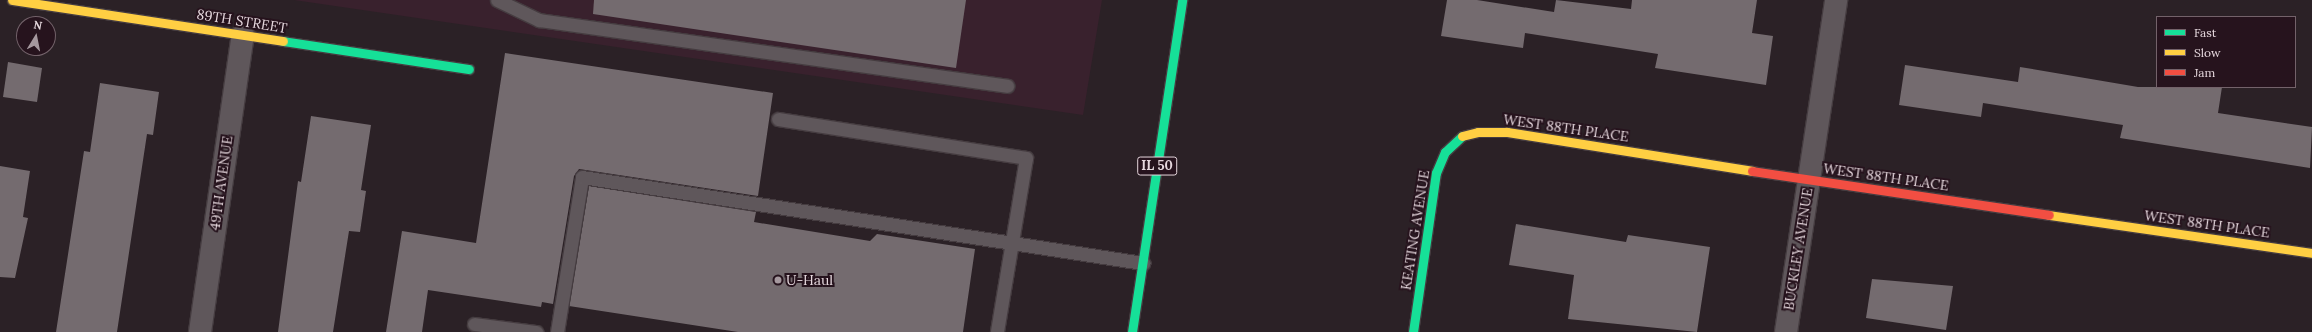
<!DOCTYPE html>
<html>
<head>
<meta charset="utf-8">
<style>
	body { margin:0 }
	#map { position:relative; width:2312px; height:332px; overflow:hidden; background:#2b2126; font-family:Lora,serif }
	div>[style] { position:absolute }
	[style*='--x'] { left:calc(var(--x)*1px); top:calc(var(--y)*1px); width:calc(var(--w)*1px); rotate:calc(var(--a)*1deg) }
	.built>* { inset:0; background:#39212d }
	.building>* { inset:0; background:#746b6f }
	.roads { filter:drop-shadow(1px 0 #453c40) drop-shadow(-1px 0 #453c40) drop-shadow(0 1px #453c40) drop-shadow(0 -1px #453c40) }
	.lane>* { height:13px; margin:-6.5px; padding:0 6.5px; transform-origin:6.5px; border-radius:6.5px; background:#5f575b }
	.street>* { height:22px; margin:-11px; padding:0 11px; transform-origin:11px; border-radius:11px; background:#5f575b }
	.fast>* { height:9px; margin:-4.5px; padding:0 4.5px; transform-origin:4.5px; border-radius:4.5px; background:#16e098 }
	.slow>* { height:9px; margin:-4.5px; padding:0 4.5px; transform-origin:4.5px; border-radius:4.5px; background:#ffcf43 }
	.jam>* { height:9px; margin:-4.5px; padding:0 4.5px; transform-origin:4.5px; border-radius:4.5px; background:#f24e42 }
	.dots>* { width:11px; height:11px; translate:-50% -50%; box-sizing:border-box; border:2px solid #26131d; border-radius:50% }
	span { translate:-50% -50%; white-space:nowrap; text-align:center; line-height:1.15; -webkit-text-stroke:4px #26131d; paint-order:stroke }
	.shield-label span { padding:1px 3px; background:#26131d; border:1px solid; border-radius:3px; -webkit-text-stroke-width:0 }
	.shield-label { font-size:13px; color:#e6d8de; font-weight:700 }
	.street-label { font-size:14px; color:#e6d8de }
	.poi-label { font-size:14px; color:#e6d8de }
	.left { translate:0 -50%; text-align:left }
	.legend { position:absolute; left:2156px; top:16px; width:140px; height:72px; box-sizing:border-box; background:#26131d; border:1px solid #73626a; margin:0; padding:5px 7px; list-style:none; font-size:12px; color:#e6d8de }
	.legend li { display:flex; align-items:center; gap:8px; height:20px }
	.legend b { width:20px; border:1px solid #73626a }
	.north { position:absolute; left:16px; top:16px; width:40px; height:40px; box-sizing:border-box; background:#26131d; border:1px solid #73626a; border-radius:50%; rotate:10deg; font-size:11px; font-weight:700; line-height:16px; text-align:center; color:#e6d8de }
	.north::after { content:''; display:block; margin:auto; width:14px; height:18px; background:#a5989e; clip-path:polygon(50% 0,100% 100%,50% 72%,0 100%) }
</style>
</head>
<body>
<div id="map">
	<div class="built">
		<div style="clip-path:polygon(294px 0,1102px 0,1083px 115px)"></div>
	</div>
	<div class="building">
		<div style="clip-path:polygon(594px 0,966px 0,956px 68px,593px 14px)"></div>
		<div style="clip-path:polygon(1447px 0,1477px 0,1554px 12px,1556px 0,1631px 9px,1632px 0,1757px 0,1752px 33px,1773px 36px,1766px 85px,1655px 68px,1658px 54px,1525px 33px,1523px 48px,1441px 36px)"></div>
		<div style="clip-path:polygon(505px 53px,773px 93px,758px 196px,579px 169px,574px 176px,553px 304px,542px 302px,541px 307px,428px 290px,422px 332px,386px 332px,402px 231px,476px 243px)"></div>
		<div style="clip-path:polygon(8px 62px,42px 68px,37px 102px,3px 97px)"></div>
		<div style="clip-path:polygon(1905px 65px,2018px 82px,2020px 67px,2138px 87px,2222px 87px,2218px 113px,2312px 127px,2310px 168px,2120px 138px,2123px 125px,1983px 103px,1981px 117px,1899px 105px)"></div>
		<div style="clip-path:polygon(100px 83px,159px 92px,153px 135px,147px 134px,117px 332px,56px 332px,84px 151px,90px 152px)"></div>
		<div style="clip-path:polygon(311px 116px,371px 125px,361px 190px,366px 191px,360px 232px,349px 231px,333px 332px,278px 332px,298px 181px,301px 182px)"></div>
		<div style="clip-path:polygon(0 166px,30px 171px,23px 217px,28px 218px,15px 278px,0 277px)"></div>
		<div style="clip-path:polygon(589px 186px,756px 212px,754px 222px,870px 241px,877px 234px,975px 249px,963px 332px,738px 332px,569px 306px)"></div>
		<div style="clip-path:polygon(1516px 224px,1626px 242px,1628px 235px,1710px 247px,1697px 332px,1568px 319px,1574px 275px,1509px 265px)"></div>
		<div style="clip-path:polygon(1872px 279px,1953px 286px,1946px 330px,1866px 318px)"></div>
	</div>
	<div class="roads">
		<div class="lane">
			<div style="--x:497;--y:0;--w:47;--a:25.5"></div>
			<div style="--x:539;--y:20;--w:473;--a:8"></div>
			<div style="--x:778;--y:119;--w:251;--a:8.9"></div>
			<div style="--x:1026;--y:158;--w:176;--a:99.5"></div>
			<div style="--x:474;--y:324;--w:63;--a:7.4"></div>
			<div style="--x:557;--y:332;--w:157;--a:-80.8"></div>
			<div style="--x:582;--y:177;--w:568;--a:8.72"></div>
		</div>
		<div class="street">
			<div style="--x:200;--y:332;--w:300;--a:-81.8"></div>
			<div style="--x:1786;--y:332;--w:336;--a:-81.4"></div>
		</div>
		<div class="fast">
			<div style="--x:283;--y:41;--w:188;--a:8.6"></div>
			<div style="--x:1132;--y:332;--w:336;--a:-81.4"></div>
			<div style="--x:1413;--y:332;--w:161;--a:-81.8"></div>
			<div style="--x:1436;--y:173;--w:23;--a:-67"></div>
			<div style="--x:1445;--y:152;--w:23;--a:-43"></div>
		</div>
		<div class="slow">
			<div style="--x:12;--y:0;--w:274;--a:8.6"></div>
			<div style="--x:1462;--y:136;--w:16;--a:-14"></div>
			<div style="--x:1478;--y:132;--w:29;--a:0"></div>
			<div style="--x:1507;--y:132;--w:248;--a:9"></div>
			<div style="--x:2049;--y:215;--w:266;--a:8.2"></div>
		</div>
		<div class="jam">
			<div style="--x:1752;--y:171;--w:300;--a:8.4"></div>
		</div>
	</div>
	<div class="dots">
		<div style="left:778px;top:280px;background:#a5989e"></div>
	</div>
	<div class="shield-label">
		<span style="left:1157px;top:166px">IL 50</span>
	</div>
	<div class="street-label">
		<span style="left:242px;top:21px;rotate:9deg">89TH STREET</span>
		<span style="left:1566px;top:128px;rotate:8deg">WEST 88TH PLACE</span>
		<span style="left:1886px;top:177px;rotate:8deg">WEST 88TH PLACE</span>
		<span style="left:221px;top:183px;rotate:-82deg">49TH AVENUE</span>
		<span style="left:2207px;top:224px;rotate:8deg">WEST 88TH PLACE</span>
		<span style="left:1415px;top:230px;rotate:-81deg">KEATING AVENUE</span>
		<span style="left:1798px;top:249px;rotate:-81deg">BUCKLEY AVENUE</span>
	</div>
	<div class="poi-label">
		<span class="left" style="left:786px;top:280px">U-Haul</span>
	</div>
	<ul class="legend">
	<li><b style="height:5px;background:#16e098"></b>Fast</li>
	<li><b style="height:5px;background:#ffcf43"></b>Slow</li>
	<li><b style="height:5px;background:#f24e42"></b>Jam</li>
	</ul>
	<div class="north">N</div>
</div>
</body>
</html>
